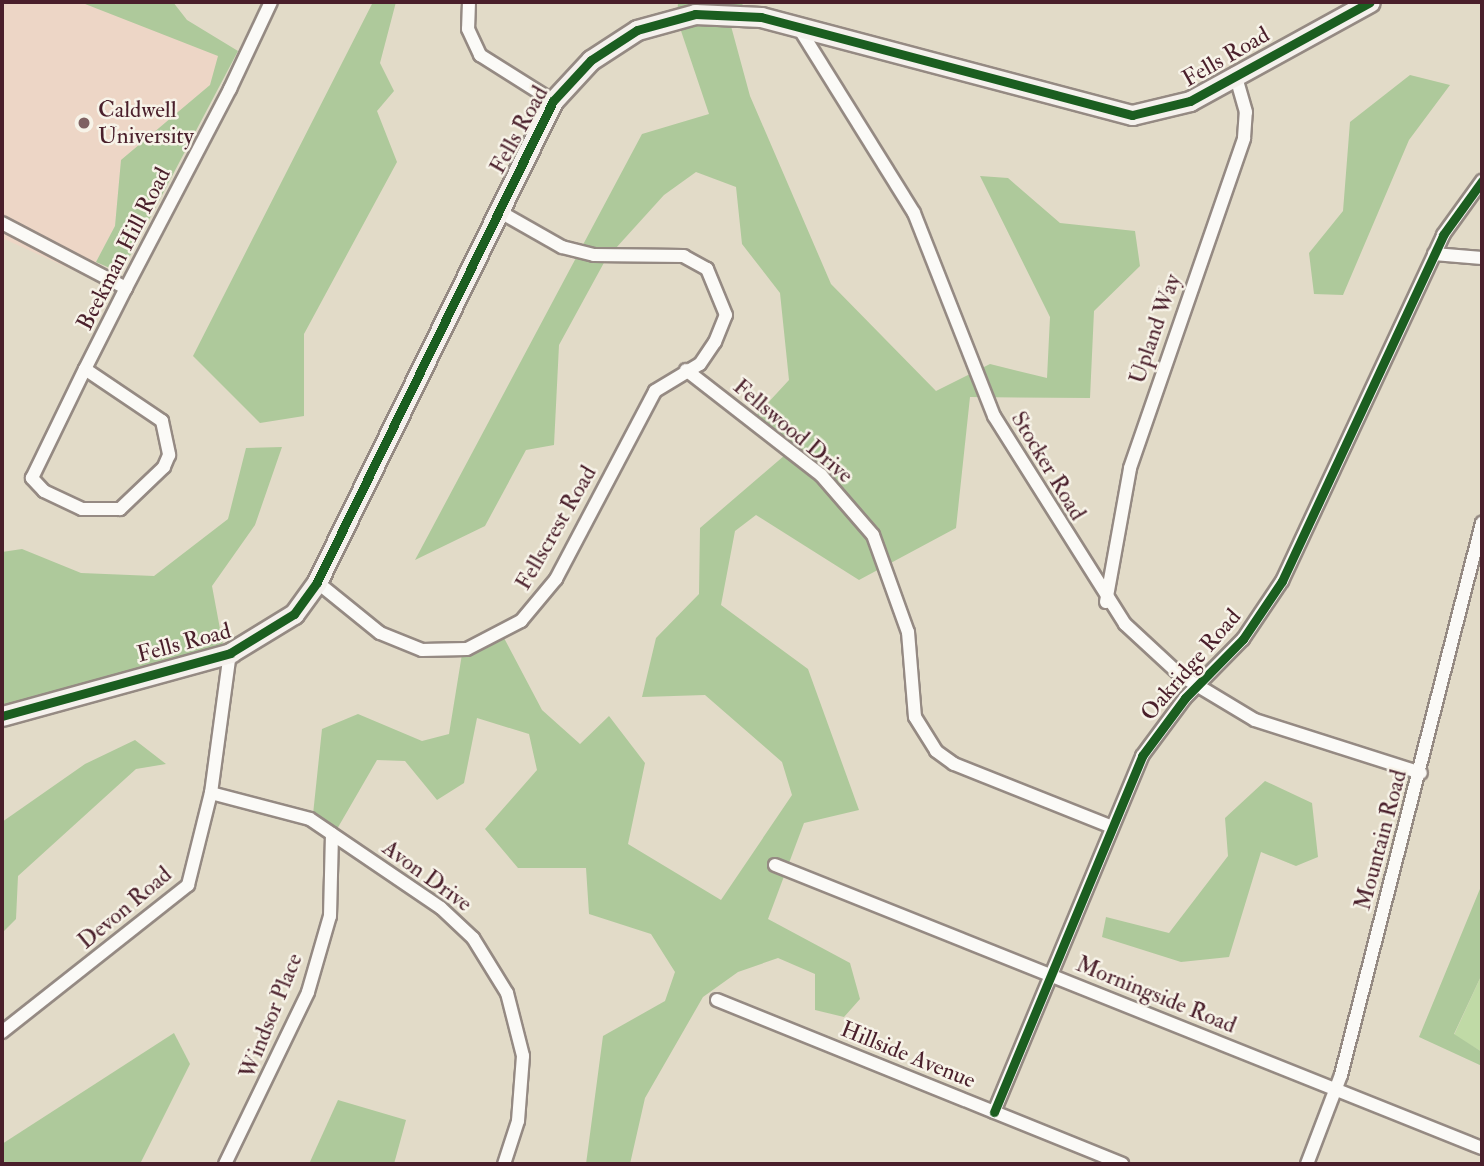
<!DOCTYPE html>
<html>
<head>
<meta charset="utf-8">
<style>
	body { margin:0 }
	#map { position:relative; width:1484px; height:1166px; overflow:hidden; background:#e2dbc8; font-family:"IM FELL Double Pica",serif }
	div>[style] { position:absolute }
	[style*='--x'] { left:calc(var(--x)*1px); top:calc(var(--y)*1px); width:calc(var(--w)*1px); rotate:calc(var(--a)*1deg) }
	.built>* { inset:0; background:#edd6c6 }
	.green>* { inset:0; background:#c0daa6 }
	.forest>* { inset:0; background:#aec99b }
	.roads { filter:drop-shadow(2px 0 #958a83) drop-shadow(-2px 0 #958a83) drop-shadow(0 2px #958a83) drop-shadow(0 -2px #958a83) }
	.street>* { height:12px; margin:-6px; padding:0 6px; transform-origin:6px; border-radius:6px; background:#fbfaf7 }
	.secondary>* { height:19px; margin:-9.5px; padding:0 9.5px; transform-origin:9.5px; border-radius:9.5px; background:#f5f1ed }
	.cycleway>* { height:9px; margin:-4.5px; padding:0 4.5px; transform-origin:4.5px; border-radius:4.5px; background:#1b5e20 }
	.dots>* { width:19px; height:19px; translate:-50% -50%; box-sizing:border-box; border:4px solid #f7f3e8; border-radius:50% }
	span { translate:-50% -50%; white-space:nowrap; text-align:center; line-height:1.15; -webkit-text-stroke:5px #f7f3e8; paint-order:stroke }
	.street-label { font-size:23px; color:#4a1f2b }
	.poi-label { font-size:23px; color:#4a1f2b }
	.left { translate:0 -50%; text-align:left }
	.frame { position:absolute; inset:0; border:4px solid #4a1f2b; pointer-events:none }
</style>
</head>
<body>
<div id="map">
	<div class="built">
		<div style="clip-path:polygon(2px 2px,80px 2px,219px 55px,210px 85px,121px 160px,115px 226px,88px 277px,2px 238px)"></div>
	</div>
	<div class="green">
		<div style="clip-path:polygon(1482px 974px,1482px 1052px,1454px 1035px)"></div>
	</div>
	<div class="forest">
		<div style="clip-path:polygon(80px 2px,173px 2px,187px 20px,238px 51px,121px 273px,96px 262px,115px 226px,121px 160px,210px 85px,218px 56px)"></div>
		<div style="clip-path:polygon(373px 2px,396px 2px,380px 63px,394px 91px,377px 111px,397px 162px,304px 334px,304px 416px,260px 423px,193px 356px)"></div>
		<div style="clip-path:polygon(678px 2px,746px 2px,728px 15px,750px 96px,831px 284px,936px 391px,990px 364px,1047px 378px,1050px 317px,980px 176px,1008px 178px,1060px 223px,1135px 231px,1140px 266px,1094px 311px,1090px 398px,970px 397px,956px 528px,859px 580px,756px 515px,735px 531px,721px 605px,808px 669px,859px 810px,804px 823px,768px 919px,850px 963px,860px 999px,844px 1017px,815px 1010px,815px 974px,778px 958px,738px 972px,703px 997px,645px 1098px,630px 1164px,586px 1164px,603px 1036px,665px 1001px,675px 972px,651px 934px,589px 914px,586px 868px,518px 868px,485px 829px,537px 770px,529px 734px,477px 718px,464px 783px,437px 800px,405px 761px,377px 760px,333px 836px,312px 824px,322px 729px,358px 714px,422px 741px,449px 734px,462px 654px,504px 638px,542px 710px,580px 744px,609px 716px,645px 763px,628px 844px,721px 900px,792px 795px,782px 762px,705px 695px,642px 697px,656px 638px,699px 594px,700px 528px,792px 449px,753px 419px,789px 380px,780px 293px,742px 244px,736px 187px,696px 172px,664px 195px,606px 259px,559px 345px,554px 445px,526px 450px,485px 526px,415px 560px,642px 134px,709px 114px,677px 19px)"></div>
		<div style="clip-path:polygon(1410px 75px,1450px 85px,1409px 140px,1343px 295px,1314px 294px,1309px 253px,1343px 211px,1350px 122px)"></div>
		<div style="clip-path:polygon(282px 447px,255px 525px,212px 586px,223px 645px,2px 709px,2px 552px,22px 549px,81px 573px,154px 576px,228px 519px,246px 448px)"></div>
		<div style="clip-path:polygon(135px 740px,166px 764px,136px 769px,18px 876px,16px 919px,2px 933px,2px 822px,85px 764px)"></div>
		<div style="clip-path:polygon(1265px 781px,1312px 803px,1318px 857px,1296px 866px,1261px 852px,1229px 957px,1181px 962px,1102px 937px,1106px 917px,1169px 933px,1228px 856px,1225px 818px)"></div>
		<div style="clip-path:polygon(1482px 884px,1482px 974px,1454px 1034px,1482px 1052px,1482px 1066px,1419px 1037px)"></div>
		<div style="clip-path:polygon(174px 1033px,190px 1064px,140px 1164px,2px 1164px,2px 1144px)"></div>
		<div style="clip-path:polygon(338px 1100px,406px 1120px,394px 1164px,309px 1164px)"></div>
	</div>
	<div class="roads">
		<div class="street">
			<div style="--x:469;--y:2;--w:27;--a:92"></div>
			<div style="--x:468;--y:29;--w:29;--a:65"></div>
			<div style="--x:480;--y:55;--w:86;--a:32.2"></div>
			<div style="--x:797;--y:25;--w:221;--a:58.1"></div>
			<div style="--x:914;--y:213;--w:218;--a:68.5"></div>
			<div style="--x:994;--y:416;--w:246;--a:57.8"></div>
			<div style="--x:1125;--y:624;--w:75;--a:42.8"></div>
			<div style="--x:1180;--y:675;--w:87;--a:31"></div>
			<div style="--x:1255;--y:720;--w:174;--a:17.7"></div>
			<div style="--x:2;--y:223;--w:140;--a:27.7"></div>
			<div style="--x:1434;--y:254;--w:48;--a:4.8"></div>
			<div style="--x:85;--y:369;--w:93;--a:34"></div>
			<div style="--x:162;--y:421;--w:35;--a:78"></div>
			<div style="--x:169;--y:455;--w:13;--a:113"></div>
			<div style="--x:164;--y:467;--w:61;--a:136.3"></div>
			<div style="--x:120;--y:509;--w:38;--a:180"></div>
			<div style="--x:82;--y:509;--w:42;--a:-154.7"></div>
			<div style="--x:44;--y:491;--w:18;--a:-133"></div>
			<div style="--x:32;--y:478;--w:121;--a:-64.1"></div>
			<div style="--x:85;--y:369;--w:91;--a:-63.2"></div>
			<div style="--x:126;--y:288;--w:225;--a:-62.4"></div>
			<div style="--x:230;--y:89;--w:96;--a:-64.8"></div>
			<div style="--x:686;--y:370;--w:171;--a:37.9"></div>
			<div style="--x:821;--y:475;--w:79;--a:49.1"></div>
			<div style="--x:873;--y:535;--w:103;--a:70.2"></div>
			<div style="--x:908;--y:632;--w:85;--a:85.3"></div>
			<div style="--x:915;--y:717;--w:40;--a:58"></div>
			<div style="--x:936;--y:751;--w:22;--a:36"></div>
			<div style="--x:954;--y:764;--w:170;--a:21.7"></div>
			<div style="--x:317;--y:582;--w:81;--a:39"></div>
			<div style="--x:380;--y:633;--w:45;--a:22"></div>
			<div style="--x:422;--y:650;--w:45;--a:-1.3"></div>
			<div style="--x:467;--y:649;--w:61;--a:-27.4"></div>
			<div style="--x:521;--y:621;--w:55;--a:-50.2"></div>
			<div style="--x:556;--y:579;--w:212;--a:-62.2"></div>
			<div style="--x:655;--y:391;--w:52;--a:-31"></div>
			<div style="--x:700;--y:364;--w:27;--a:-56"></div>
			<div style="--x:715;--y:342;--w:29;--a:-68"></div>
			<div style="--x:726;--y:315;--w:50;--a:-112.4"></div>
			<div style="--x:707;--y:269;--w:26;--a:-151"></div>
			<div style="--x:684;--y:256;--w:90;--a:-179.4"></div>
			<div style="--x:594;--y:255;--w:33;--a:-166"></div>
			<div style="--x:562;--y:247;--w:75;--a:-150.4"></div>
			<div style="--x:1106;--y:602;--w:136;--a:-79.8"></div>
			<div style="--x:1130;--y:468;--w:349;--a:-70.9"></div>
			<div style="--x:1244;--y:138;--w:26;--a:-86"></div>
			<div style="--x:1246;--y:112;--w:40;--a:-106"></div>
			<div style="--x:211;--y:793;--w:102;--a:14.7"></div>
			<div style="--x:310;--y:819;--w:158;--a:34.2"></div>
			<div style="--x:441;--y:908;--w:44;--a:43.2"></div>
			<div style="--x:473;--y:938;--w:65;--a:58.3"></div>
			<div style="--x:507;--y:993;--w:65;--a:75.7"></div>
			<div style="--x:523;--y:1056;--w:65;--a:94.4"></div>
			<div style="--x:518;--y:1121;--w:45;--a:108"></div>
			<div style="--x:775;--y:865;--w:762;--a:21.82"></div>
			<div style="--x:717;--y:1000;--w:437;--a:22"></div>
			<div style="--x:2;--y:1032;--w:237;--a:-38.3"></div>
			<div style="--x:188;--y:885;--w:95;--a:-76"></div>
			<div style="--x:211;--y:793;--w:141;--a:-82.3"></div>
			<div style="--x:994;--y:1112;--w:386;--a:-67.4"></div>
			<div style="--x:1142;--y:756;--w:72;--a:-53.4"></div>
			<div style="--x:1185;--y:698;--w:83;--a:-45.5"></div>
			<div style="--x:1243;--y:639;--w:70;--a:-56.1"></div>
			<div style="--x:1282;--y:581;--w:382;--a:-65"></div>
			<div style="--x:1443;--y:235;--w:67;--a:-54.2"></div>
			<div style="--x:225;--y:1164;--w:191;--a:-64.2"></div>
			<div style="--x:308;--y:992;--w:79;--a:-73.9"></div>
			<div style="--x:330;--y:916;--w:82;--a:-88.6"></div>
			<div style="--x:1307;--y:1164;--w:95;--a:-69.1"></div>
			<div style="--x:1341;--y:1075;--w:570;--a:-75.67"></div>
		</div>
		<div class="secondary">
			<div style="--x:2;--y:716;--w:237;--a:-15.4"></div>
			<div style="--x:230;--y:653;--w:75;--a:-31.4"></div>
			<div style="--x:294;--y:614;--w:39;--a:-54"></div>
			<div style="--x:317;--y:582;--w:536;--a:-63.87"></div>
			<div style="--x:553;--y:101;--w:56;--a:-47.2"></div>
			<div style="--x:591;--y:60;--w:55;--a:-33.1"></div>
			<div style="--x:637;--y:30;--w:60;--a:-15.4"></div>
			<div style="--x:695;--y:14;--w:66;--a:2.6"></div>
			<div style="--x:761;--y:17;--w:384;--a:14.8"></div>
			<div style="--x:1132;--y:115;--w:60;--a:-13.6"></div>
			<div style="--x:1190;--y:101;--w:205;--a:-28.8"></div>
		</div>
	</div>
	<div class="cycleway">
		<div style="--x:2;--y:716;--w:237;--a:-15.4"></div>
		<div style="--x:230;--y:653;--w:75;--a:-31.4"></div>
		<div style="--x:294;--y:614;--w:39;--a:-54"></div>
		<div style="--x:317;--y:582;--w:536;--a:-63.87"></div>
		<div style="--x:553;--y:101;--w:56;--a:-47.2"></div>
		<div style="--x:591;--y:60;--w:55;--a:-33.1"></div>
		<div style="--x:637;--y:30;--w:60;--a:-15.4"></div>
		<div style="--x:695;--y:14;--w:66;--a:2.6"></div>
		<div style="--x:761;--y:17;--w:384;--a:14.8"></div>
		<div style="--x:1132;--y:115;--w:60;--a:-13.6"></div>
		<div style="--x:1190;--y:101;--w:205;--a:-28.8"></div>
		<div style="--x:994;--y:1112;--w:386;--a:-67.4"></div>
		<div style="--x:1142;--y:756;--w:72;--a:-53.4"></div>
		<div style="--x:1185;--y:698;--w:83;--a:-45.5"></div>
		<div style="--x:1243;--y:639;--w:70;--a:-56.1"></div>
		<div style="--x:1282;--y:581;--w:382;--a:-65"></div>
		<div style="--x:1443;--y:235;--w:67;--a:-54.2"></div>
	</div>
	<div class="dots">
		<div style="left:84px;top:123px;background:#7f6162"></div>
	</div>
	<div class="street-label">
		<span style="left:1226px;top:57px;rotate:-30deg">Fells Road</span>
		<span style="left:519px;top:130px;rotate:-61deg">Fells Road</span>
		<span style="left:124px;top:249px;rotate:-63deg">Beekman Hill Road</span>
		<span style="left:1155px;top:329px;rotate:-71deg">Upland Way</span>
		<span style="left:793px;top:431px;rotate:40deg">Fellswood Drive</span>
		<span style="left:1048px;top:466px;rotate:59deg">Stocker Road</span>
		<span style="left:556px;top:528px;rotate:-60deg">Fellscrest Road</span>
		<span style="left:184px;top:643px;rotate:-15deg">Fells Road</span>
		<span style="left:1191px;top:665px;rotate:-49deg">Oakridge Road</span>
		<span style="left:1381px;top:840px;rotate:-75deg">Mountain Road</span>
		<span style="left:427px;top:876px;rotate:36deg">Avon Drive</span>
		<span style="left:125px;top:908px;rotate:-40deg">Devon Road</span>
		<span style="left:1156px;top:995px;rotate:22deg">Morningside Road</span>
		<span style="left:271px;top:1016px;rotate:-68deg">Windsor Place</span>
		<span style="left:908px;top:1055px;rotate:22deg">Hillside Avenue</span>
	</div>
	<div class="poi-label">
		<span class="left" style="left:98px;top:123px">Caldwell<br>University</span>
	</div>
	<div class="frame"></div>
</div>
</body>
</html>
